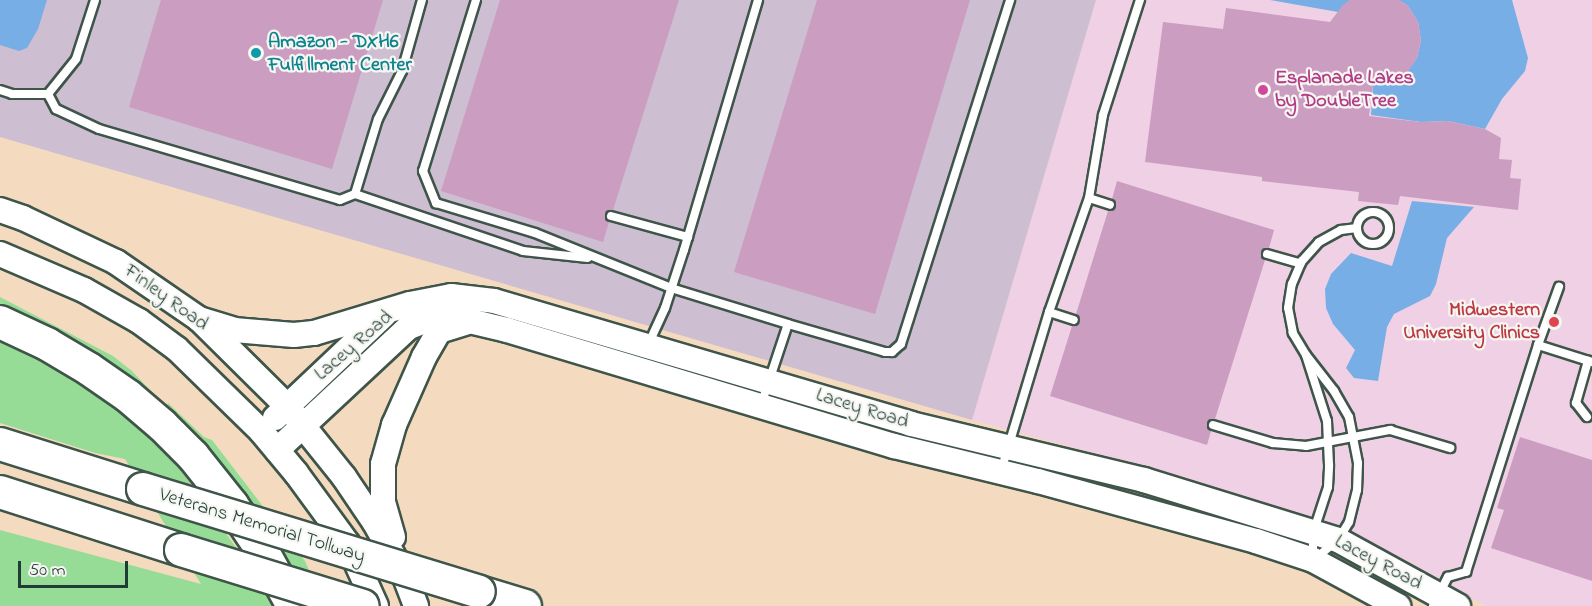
<!DOCTYPE html>
<html>
<head>
<meta charset="utf-8">
<style>
	body { margin:0 }
	#map { position:relative; width:1592px; height:606px; overflow:hidden; background:#f4dbc0; font-family:"Indie Flower",sans-serif }
	div>[style] { position:absolute }
	[style*='--x'] { left:calc(var(--x)*1px); top:calc(var(--y)*1px); width:calc(var(--w)*1px); rotate:calc(var(--a)*1deg) }
	.built>* { inset:0; background:#f0d0e5 }
	.industrial>* { inset:0; background:#cebed2 }
	.green>* { inset:0; background:#96dc96 }
	.water>* { inset:0; background:#78aee6 }
	.building>* { inset:0; background:#ca9dc1 }
	.roads { filter:drop-shadow(2px 0 #3f5549) drop-shadow(-2px 0 #3f5549) drop-shadow(0 2px #3f5549) drop-shadow(0 -2px #3f5549) }
	.lane>* { height:8px; margin:-4px; padding:0 4px; transform-origin:4px; border-radius:4px; background:#fff }
	.lane>.ring { margin:-4px; padding:0; box-sizing:content-box; background:none; border:8px solid #fff; border-radius:50% }
	.secondary>* { height:24px; margin:-12px; padding:0 12px; transform-origin:12px; border-radius:12px; background:#fff }
	.highway>* { height:32px; margin:-16px; padding:0 16px; transform-origin:16px; border-radius:16px; background:#fff }
	.bridges { filter:drop-shadow(2px 0 #3f5549) drop-shadow(-2px 0 #3f5549) drop-shadow(0 2px #3f5549) drop-shadow(0 -2px #3f5549) }
	.highway-bridge>* { height:32px; margin:-16px; padding:0 16px; transform-origin:16px; border-radius:16px; background:#fff }
	.dots>* { width:16px; height:16px; translate:-50% -50%; box-sizing:border-box; border:3px solid #f6f6f2; border-radius:50% }
	span { translate:-50% -50%; white-space:nowrap; text-align:center; line-height:1.15; -webkit-text-stroke:4.5px #f6f6f2; paint-order:stroke }
	.culture-label { font-size:20px; color:#0d838f; font-weight:700 }
	.left { translate:0 -50%; text-align:left }
	.hotel-label { font-size:20px; color:#b23c85; font-weight:700 }
	.street-label { font-size:20px; color:#1f3d34 }
	.health-label { font-size:20px; color:#be3a42; font-weight:700 }
	.right { translate:-100% -50%; text-align:right }
	.scale { position:absolute; left:18px; top:561px; width:110px; height:27px; box-sizing:border-box; border:3px solid #1f3d34; border-top:0; padding-left:8px; font-size:18px; line-height:21px; white-space:nowrap; color:#1f3d34; -webkit-text-stroke:4px #f6f6f2; paint-order:stroke }
</style>
</head>
<body>
<div id="map">
	<div class="built">
		<div style="clip-path:polygon(1096px 0,1592px 0,1592px 606px,1485px 606px,1369px 540px,1295px 512px,1168px 473px,972px 420px)"></div>
	</div>
	<div class="industrial">
		<div style="clip-path:polygon(0 0,1096px 0,972px 420px,0 137px)"></div>
	</div>
	<div class="green">
		<div style="clip-path:polygon(0 297px,113px 356px,132px 371px,166px 407px,168px 403px,204px 437px,212px 440px,305px 561px,325px 606px,309px 606px,290px 564px,241px 496px,0 310px)"></div>
		<div style="clip-path:polygon(0 340px,42px 361px,114px 407px,172px 458px,278px 606px,0 606px,0 530px,201px 584px,125px 459px,95px 453px,0 423px)"></div>
	</div>
	<div class="water">
		<div style="clip-path:polygon(0 0,47px 0,38px 29px,27px 48px,19px 51px,0 45px)"></div>
		<div style="clip-path:polygon(1270px 0,1350px 0,1338px 12px)"></div>
		<div style="clip-path:polygon(1399px 0,1512px 0,1528px 58px,1525px 71px,1502px 99px,1485px 129px,1448px 121px,1421px 122px,1371px 115px,1373px 85px,1391px 82px,1406px 73px,1417px 58px,1421px 40px,1418px 22px,1408px 6px)"></div>
		<div style="clip-path:polygon(1412px 201px,1474px 207px,1447px 238px,1436px 284px,1430px 296px,1394px 314px,1387px 327px,1378px 381px,1354px 378px,1346px 368px,1355px 350px,1333px 324px,1326px 308px,1325px 289px,1331px 274px,1351px 253px,1392px 266px)"></div>
	</div>
	<div class="building">
		<div style="clip-path:polygon(161px 0,383px 0,332px 169px,129px 107px)"></div>
		<div style="clip-path:polygon(500px 0,679px 0,613px 210px,605px 214px,609px 222px,603px 242px,441px 191px)"></div>
		<div style="clip-path:polygon(817px 0,970px 0,875px 314px,734px 272px)"></div>
		<div style="clip-path:polygon(1350px 0,1399px 0,1408px 6px,1418px 22px,1421px 40px,1417px 58px,1407px 73px,1391px 82px,1373px 85px,1369px 116px,1421px 122px,1448px 121px,1485px 129px,1501px 138px,1499px 159px,1512px 160px,1510px 178px,1521px 179px,1518px 210px,1400px 196px,1398px 205px,1358px 201px,1359px 192px,1262px 181px,1262px 177px,1145px 162px,1163px 22px,1223px 29px,1226px 8px,1330px 22px,1343px 5px)"></div>
		<div style="clip-path:polygon(1117px 181px,1274px 230px,1269px 248px,1261px 252px,1265px 260px,1215px 419px,1207px 423px,1211px 431px,1207px 445px,1050px 396px,1072px 326px,1080px 321px,1076px 314px,1108px 211px,1116px 206px,1112px 199px)"></div>
		<div style="clip-path:polygon(1520px 437px,1592px 460px,1592px 581px,1491px 548px,1504px 510px,1497px 508px)"></div>
	</div>
	<div class="roads">
		<div class="lane">
			<div style="--x:476;--y:0;--w:179;--a:107.2"></div>
			<div style="--x:423;--y:171;--w:35;--a:68"></div>
			<div style="--x:436;--y:203;--w:103;--a:16.9"></div>
			<div style="--x:535;--y:233;--w:147;--a:22"></div>
			<div style="--x:671;--y:288;--w:122;--a:17.1"></div>
			<div style="--x:0;--y:90;--w:13;--a:18"></div>
			<div style="--x:12;--y:94;--w:36;--a:0"></div>
			<div style="--x:48;--y:94;--w:45;--a:-51.3"></div>
			<div style="--x:76;--y:59;--w:62;--a:-72.1"></div>
			<div style="--x:48;--y:94;--w:17;--a:62"></div>
			<div style="--x:56;--y:109;--w:47;--a:24.9"></div>
			<div style="--x:99;--y:129;--w:251;--a:16.4"></div>
			<div style="--x:340;--y:200;--w:16;--a:-22"></div>
			<div style="--x:355;--y:194;--w:78;--a:-73"></div>
			<div style="--x:378;--y:119;--w:54;--a:-63.4"></div>
			<div style="--x:402;--y:71;--w:74;--a:-74.3"></div>
			<div style="--x:355;--y:194;--w:177;--a:18.7"></div>
			<div style="--x:523;--y:251;--w:65;--a:6.1"></div>
			<div style="--x:1089;--y:198;--w:22;--a:18"></div>
			<div class="ring" style="left:1357px;top:212px;width:24px;height:24px"></div>
			<div style="--x:611;--y:216;--w:80;--a:15.3"></div>
			<div style="--x:1267;--y:254;--w:35;--a:16"></div>
			<div style="--x:1049;--y:312;--w:26;--a:18"></div>
			<div style="--x:648;--y:345;--w:41;--a:-65.3"></div>
			<div style="--x:665;--y:308;--w:61;--a:-71.9"></div>
			<div style="--x:684;--y:250;--w:261;--a:-73.5"></div>
			<div style="--x:1538;--y:345;--w:62;--a:-70.1"></div>
			<div style="--x:1306;--y:355;--w:46;--a:52.1"></div>
			<div style="--x:1334;--y:391;--w:30;--a:60"></div>
			<div style="--x:1349;--y:417;--w:47;--a:78.9"></div>
			<div style="--x:1358;--y:463;--w:27;--a:92"></div>
			<div style="--x:1357;--y:490;--w:33;--a:104"></div>
			<div style="--x:1349;--y:522;--w:21;--a:121"></div>
			<div style="--x:1338;--y:540;--w:32;--a:141"></div>
			<div style="--x:1313;--y:560;--w:27;--a:-90"></div>
			<div style="--x:1313;--y:533;--w:48;--a:-71.9"></div>
			<div style="--x:1328;--y:487;--w:22;--a:-87"></div>
			<div style="--x:1329;--y:465;--w:44;--a:-92.6"></div>
			<div style="--x:1327;--y:421;--w:69;--a:-107.7"></div>
			<div style="--x:1306;--y:355;--w:26;--a:-121"></div>
			<div style="--x:1293;--y:333;--w:25;--a:-101"></div>
			<div style="--x:1288;--y:308;--w:24;--a:-81"></div>
			<div style="--x:1292;--y:284;--w:25;--a:-67"></div>
			<div style="--x:1302;--y:261;--w:25;--a:-48"></div>
			<div style="--x:1319;--y:242;--w:25;--a:-29"></div>
			<div style="--x:1341;--y:230;--w:16;--a:-7"></div>
			<div style="--x:761;--y:405;--w:85;--a:-71.6"></div>
			<div style="--x:788;--y:324;--w:101;--a:16.1"></div>
			<div style="--x:885;--y:352;--w:7;--a:0"></div>
			<div style="--x:892;--y:352;--w:12;--a:-42"></div>
			<div style="--x:901;--y:344;--w:361;--a:-72.4"></div>
			<div style="--x:1587;--y:417;--w:18;--a:-128"></div>
			<div style="--x:1576;--y:403;--w:44;--a:-74.1"></div>
			<div style="--x:1213;--y:425;--w:63;--a:16.7"></div>
			<div style="--x:1273;--y:443;--w:33;--a:5"></div>
			<div style="--x:1306;--y:446;--w:86;--a:-10.8"></div>
			<div style="--x:1390;--y:430;--w:63;--a:16.7"></div>
			<div style="--x:1001;--y:471;--w:166;--a:-73.2"></div>
			<div style="--x:1049;--y:312;--w:121;--a:-70.7"></div>
			<div style="--x:1089;--y:198;--w:84;--a:-80.4"></div>
			<div style="--x:1103;--y:115;--w:121;--a:-72.2"></div>
			<div style="--x:1433;--y:606;--w:33;--a:-63"></div>
			<div style="--x:1448;--y:577;--w:19;--a:-16"></div>
			<div style="--x:1466;--y:572;--w:238;--a:-72.4"></div>
			<div style="--x:1538;--y:345;--w:57;--a:17.5"></div>
		</div>
		<div class="secondary">
			<div style="--x:0;--y:210;--w:24;--a:19"></div>
			<div style="--x:23;--y:218;--w:103;--a:25.3"></div>
			<div style="--x:116;--y:262;--w:101;--a:34.5"></div>
			<div style="--x:199;--y:319;--w:124;--a:44.7"></div>
			<div style="--x:287;--y:406;--w:91;--a:51.2"></div>
			<div style="--x:344;--y:477;--w:55;--a:56"></div>
			<div style="--x:375;--y:523;--w:62;--a:60.9"></div>
			<div style="--x:405;--y:577;--w:31;--a:69"></div>
			<div style="--x:0;--y:254;--w:91;--a:23.2"></div>
			<div style="--x:84;--y:290;--w:63;--a:29.4"></div>
			<div style="--x:139;--y:321;--w:47;--a:36.4"></div>
			<div style="--x:177;--y:349;--w:117;--a:44.3"></div>
			<div style="--x:261;--y:431;--w:55;--a:50.2"></div>
			<div style="--x:296;--y:473;--w:88;--a:53.8"></div>
			<div style="--x:348;--y:544;--w:68;--a:65.7"></div>
			<div style="--x:199;--y:319;--w:37;--a:17"></div>
			<div style="--x:234;--y:330;--w:60;--a:4.8"></div>
			<div style="--x:294;--y:335;--w:20;--a:-6"></div>
			<div style="--x:314;--y:333;--w:100;--a:-16.8"></div>
			<div style="--x:410;--y:304;--w:42;--a:-11"></div>
			<div style="--x:451;--y:296;--w:43;--a:6.6"></div>
			<div style="--x:494;--y:301;--w:435;--a:16.4"></div>
			<div style="--x:911;--y:424;--w:240;--a:13.5"></div>
			<div style="--x:1144;--y:480;--w:203;--a:17.2"></div>
			<div style="--x:1338;--y:540;--w:137;--a:28.8"></div>
			<div style="--x:275;--y:418;--w:151;--a:-43.4"></div>
			<div style="--x:277;--y:450;--w:180;--a:-43"></div>
			<div style="--x:409;--y:327;--w:30;--a:-21"></div>
			<div style="--x:437;--y:316;--w:20;--a:6"></div>
			<div style="--x:457;--y:318;--w:51;--a:13.5"></div>
			<div style="--x:507;--y:330;--w:404;--a:16.7"></div>
			<div style="--x:894;--y:446;--w:148;--a:13.7"></div>
			<div style="--x:1038;--y:481;--w:226;--a:15.4"></div>
			<div style="--x:1256;--y:541;--w:60;--a:18.4"></div>
			<div style="--x:1313;--y:560;--w:97;--a:28.4"></div>
			<div style="--x:393;--y:537;--w:36;--a:-106"></div>
			<div style="--x:383;--y:502;--w:38;--a:-90"></div>
			<div style="--x:383;--y:464;--w:41;--a:-74.2"></div>
			<div style="--x:394;--y:425;--w:74;--a:-66.2"></div>
			<div style="--x:424;--y:357;--w:30;--a:-60"></div>
			<div style="--x:439;--y:331;--w:27;--a:-17"></div>
		</div>
		<div class="highway">
			<div style="--x:0;--y:322;--w:52;--a:25.1"></div>
			<div style="--x:47;--y:344;--w:49;--a:30.8"></div>
			<div style="--x:89;--y:369;--w:47;--a:34.7"></div>
			<div style="--x:128;--y:396;--w:45;--a:40.5"></div>
			<div style="--x:162;--y:425;--w:44;--a:45"></div>
			<div style="--x:193;--y:456;--w:63;--a:51.5"></div>
			<div style="--x:232;--y:505;--w:54;--a:56.3"></div>
			<div style="--x:262;--y:550;--w:64;--a:61"></div>
			<div style="--x:0;--y:444;--w:150;--a:17.5"></div>
			<div style="--x:0;--y:492;--w:190;--a:17.8"></div>
			<div style="--x:479;--y:592;--w:48;--a:16.9"></div>
		</div>
	</div>
	<div class="bridges">
		<div class="highway-bridge">
			<div style="--x:143;--y:489;--w:351;--a:17"></div>
			<div style="--x:181;--y:550;--w:190;--a:17.1"></div>
		</div>
	</div>
	<div class="dots">
		<div style="left:256px;top:53px;background:#0f9aa8"></div>
		<div style="left:1263px;top:90px;background:#d1479c"></div>
		<div style="left:1554px;top:322px;background:#e0444e"></div>
	</div>
	<div class="culture-label">
		<span class="left" style="left:268px;top:54px">Amazon - DXH6<br>Fulfillment Center</span>
	</div>
	<div class="hotel-label">
		<span class="left" style="left:1275px;top:90px">Esplanade Lakes<br>by DoubleTree</span>
	</div>
	<div class="street-label">
		<span style="left:166px;top:298px;rotate:36deg">Finley Road</span>
		<span style="left:354px;top:346px;rotate:-41deg">Lacey Road</span>
		<span style="left:862px;top:409px;rotate:17deg">Lacey Road</span>
		<span style="left:262px;top:526px;rotate:17deg">Veterans Memorial Tollway</span>
		<span style="left:1378px;top:563px;rotate:28deg">Lacey Road</span>
	</div>
	<div class="health-label">
		<span class="right" style="left:1540px;top:322px">Midwestern<br>University Clinics</span>
	</div>
	<div class="scale">50 m</div>
</div>
</body>
</html>
